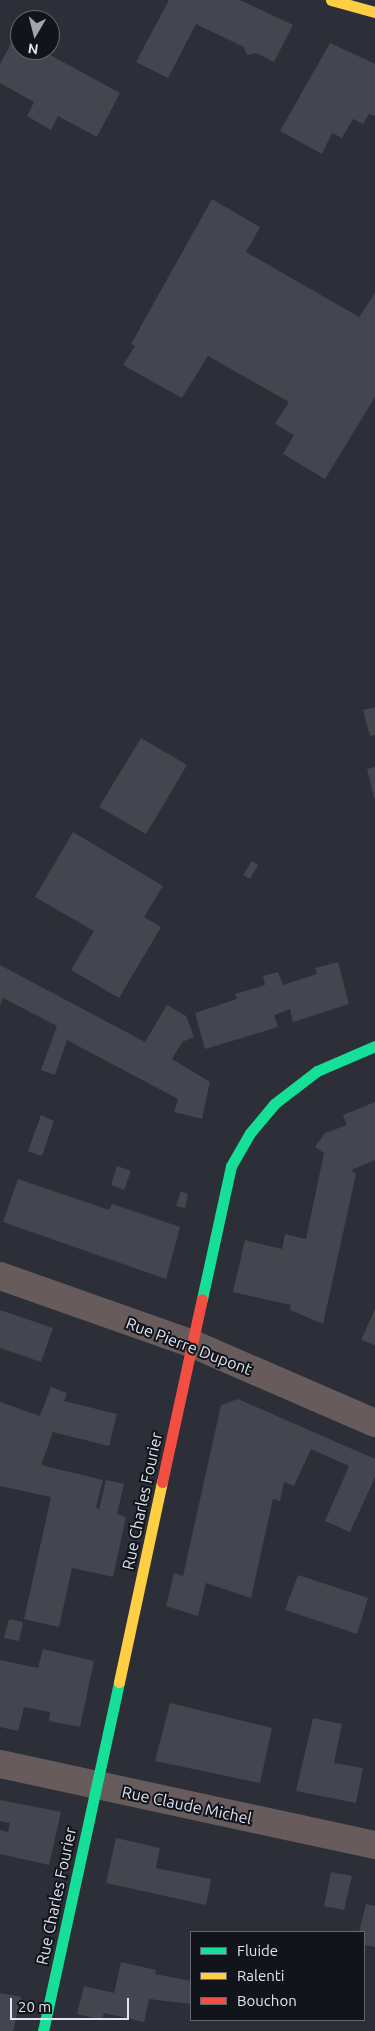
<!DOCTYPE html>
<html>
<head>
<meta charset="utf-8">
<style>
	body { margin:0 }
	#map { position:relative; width:375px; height:2031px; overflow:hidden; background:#2c2e38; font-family:Ubuntu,sans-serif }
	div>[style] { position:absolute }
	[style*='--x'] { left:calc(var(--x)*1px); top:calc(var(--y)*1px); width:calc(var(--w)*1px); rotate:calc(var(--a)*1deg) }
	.building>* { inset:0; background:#44464f }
	.street>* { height:28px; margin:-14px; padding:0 14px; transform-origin:14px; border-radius:14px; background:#685b5c }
	.fast>* { height:11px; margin:-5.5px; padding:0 5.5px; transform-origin:5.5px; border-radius:5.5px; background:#16e098 }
	.slow>* { height:11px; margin:-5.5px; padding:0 5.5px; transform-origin:5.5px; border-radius:5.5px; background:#ffcf43 }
	.jam>* { height:11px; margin:-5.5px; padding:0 5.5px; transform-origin:5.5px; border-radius:5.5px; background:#f24e42 }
	span { translate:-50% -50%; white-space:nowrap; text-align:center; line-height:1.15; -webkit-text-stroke:4px #12141c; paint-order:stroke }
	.street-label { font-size:16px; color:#e1e4f1 }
	.legend { position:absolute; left:190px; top:1931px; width:175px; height:90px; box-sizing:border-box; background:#12141c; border:1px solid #656771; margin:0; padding:6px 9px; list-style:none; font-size:15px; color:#e1e4f1 }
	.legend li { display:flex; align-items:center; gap:10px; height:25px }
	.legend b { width:25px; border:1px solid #656771 }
	.north { position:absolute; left:10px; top:10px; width:50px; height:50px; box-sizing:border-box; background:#12141c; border:1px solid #656771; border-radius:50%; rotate:188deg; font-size:14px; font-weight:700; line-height:20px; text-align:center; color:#e1e4f1 }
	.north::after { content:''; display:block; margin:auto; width:18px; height:22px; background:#a2a4b0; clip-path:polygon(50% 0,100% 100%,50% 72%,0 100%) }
	.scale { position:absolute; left:10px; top:1998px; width:119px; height:22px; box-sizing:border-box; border:2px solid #e1e4f1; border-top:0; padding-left:6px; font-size:15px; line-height:18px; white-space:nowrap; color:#e1e4f1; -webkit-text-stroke:4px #12141c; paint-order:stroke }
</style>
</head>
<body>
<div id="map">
	<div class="building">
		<div style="clip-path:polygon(169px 0,240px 0,293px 25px,274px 62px,256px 53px,247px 55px,244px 47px,196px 24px,168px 78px,136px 62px)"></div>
		<div style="clip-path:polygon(15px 36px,20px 39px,20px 50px,41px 50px,120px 93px,97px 137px,58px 116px,51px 130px,27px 116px,34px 102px,0 83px,0 64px)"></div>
		<div style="clip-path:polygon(330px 43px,375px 64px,375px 116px,369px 114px,363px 124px,353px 119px,342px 138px,332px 133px,322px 154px,280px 131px)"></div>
		<div style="clip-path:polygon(212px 199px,260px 227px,246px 252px,359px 317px,375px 293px,375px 397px,325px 479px,283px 454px,294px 435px,275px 424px,289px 402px,208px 356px,182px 398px,123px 365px,135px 346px,131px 344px)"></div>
		<div style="clip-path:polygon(375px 707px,375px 735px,370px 736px,363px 710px)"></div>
		<div style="clip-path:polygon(141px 738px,187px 765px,146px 834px,99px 807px)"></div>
		<div style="clip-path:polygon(375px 767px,375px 798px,374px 798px,367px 769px)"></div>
		<div style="clip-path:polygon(73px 832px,163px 886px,144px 917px,161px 927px,119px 998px,71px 970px,94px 931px,35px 897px)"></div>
		<div style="clip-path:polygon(252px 861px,258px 865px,250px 879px,243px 875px)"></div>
		<div style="clip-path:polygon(338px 962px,349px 1004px,293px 1022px,290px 1009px,274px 1015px,278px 1027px,205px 1049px,195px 1013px,237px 999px,235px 994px,265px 985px,263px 976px,278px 972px,283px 985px,317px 974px,315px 968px)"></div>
		<div style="clip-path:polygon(0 965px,145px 1042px,167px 1005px,186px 1016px,194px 1037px,182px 1042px,172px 1059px,210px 1082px,202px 1119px,174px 1112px,178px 1099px,67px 1040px,55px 1075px,41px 1070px,57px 1026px,3px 998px,0 1005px)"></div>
		<div style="clip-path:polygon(375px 1102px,375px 1160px,351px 1170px,356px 1174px,323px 1324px,290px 1310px,291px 1305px,233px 1292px,245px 1240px,282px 1249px,285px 1234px,306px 1239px,324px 1153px,315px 1147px,325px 1133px,347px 1125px,343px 1115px)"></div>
		<div style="clip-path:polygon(41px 1115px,54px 1121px,42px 1156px,28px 1151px)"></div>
		<div style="clip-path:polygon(117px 1166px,131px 1171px,124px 1190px,111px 1185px)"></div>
		<div style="clip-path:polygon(18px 1179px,109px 1210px,112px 1204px,180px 1227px,166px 1279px,3px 1222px)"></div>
		<div style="clip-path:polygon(181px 1191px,188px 1194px,185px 1208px,176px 1206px)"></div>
		<div style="clip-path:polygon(375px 1309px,375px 1345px,361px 1340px)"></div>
		<div style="clip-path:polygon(0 1310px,53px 1328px,41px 1362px,0 1348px)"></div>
		<div style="clip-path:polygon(51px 1387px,67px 1393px,64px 1401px,117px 1414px,109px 1446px,53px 1432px,41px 1465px,103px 1480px,96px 1507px,99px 1510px,106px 1480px,124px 1484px,117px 1514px,126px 1517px,113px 1577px,72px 1568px,59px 1627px,24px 1619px,51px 1497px,0 1486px,0 1402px,40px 1416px)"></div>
		<div style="clip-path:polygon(238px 1399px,375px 1459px,375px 1477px,350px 1532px,325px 1521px,349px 1466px,311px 1449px,294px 1486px,284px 1482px,280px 1501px,273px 1499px,251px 1598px,206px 1583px,198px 1616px,166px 1606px,174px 1573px,183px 1576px,221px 1405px)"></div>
		<div style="clip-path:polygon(298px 1575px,368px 1598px,357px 1634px,285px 1610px)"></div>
		<div style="clip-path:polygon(9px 1619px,23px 1622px,19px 1641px,4px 1638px)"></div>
		<div style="clip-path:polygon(43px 1649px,94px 1661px,80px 1727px,49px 1721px,50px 1712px,24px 1707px,18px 1731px,0 1727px,0 1660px,38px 1668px)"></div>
		<div style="clip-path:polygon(170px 1703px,272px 1728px,260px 1783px,155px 1761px)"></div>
		<div style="clip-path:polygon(313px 1718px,342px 1724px,334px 1763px,363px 1768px,356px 1803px,296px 1791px)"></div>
		<div style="clip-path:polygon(0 1800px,61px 1812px,49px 1865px,0 1854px,0 1830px,8px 1832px,10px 1823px,0 1821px)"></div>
		<div style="clip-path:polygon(116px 1838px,160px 1848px,156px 1868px,211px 1879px,206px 1905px,106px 1883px)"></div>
		<div style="clip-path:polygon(331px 1872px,352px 1876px,344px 1910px,324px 1906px)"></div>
		<div style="clip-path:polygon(366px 1904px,375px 1906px,375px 1947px,364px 1945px,364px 1932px,359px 1932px)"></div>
		<div style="clip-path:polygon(121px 1962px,156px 1970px,155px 1974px,191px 1981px,191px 2004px,149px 1999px,144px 2022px,104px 2013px,102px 2020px,77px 2014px,84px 1986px,114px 1993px)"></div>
		<div style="clip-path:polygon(0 1993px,21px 1997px,13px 2031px,0 2031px)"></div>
	</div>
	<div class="street">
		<div style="--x:0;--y:1276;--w:205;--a:19.4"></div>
		<div style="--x:193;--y:1344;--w:198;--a:23.5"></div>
		<div style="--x:0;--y:1764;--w:384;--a:12.2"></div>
	</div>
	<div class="fast">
		<div style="--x:202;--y:1299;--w:136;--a:-77.7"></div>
		<div style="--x:231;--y:1166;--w:38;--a:-60"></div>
		<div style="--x:250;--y:1133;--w:38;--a:-50"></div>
		<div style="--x:274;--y:1104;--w:54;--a:-37.5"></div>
		<div style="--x:317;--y:1071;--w:63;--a:-23.3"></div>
		<div style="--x:43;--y:2031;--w:357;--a:-77.7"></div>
	</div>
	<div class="slow">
		<div style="--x:331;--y:0;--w:46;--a:15.3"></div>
		<div style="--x:119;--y:1682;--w:205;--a:-77.9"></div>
	</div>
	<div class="jam">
		<div style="--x:162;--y:1482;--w:187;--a:-77.7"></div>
	</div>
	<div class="street-label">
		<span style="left:189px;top:1346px;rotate:21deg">Rue Pierre Dupont</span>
		<span style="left:142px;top:1501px;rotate:-78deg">Rue Charles Fourier</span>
		<span style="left:187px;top:1805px;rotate:12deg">Rue Claude Michel</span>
		<span style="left:56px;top:1896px;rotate:-78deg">Rue Charles Fourier</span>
	</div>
	<ul class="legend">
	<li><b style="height:6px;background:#16e098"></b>Fluide</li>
	<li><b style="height:6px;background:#ffcf43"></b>Ralenti</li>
	<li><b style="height:6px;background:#f24e42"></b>Bouchon</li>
	</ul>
	<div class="north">N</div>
	<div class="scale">20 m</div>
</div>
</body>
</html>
